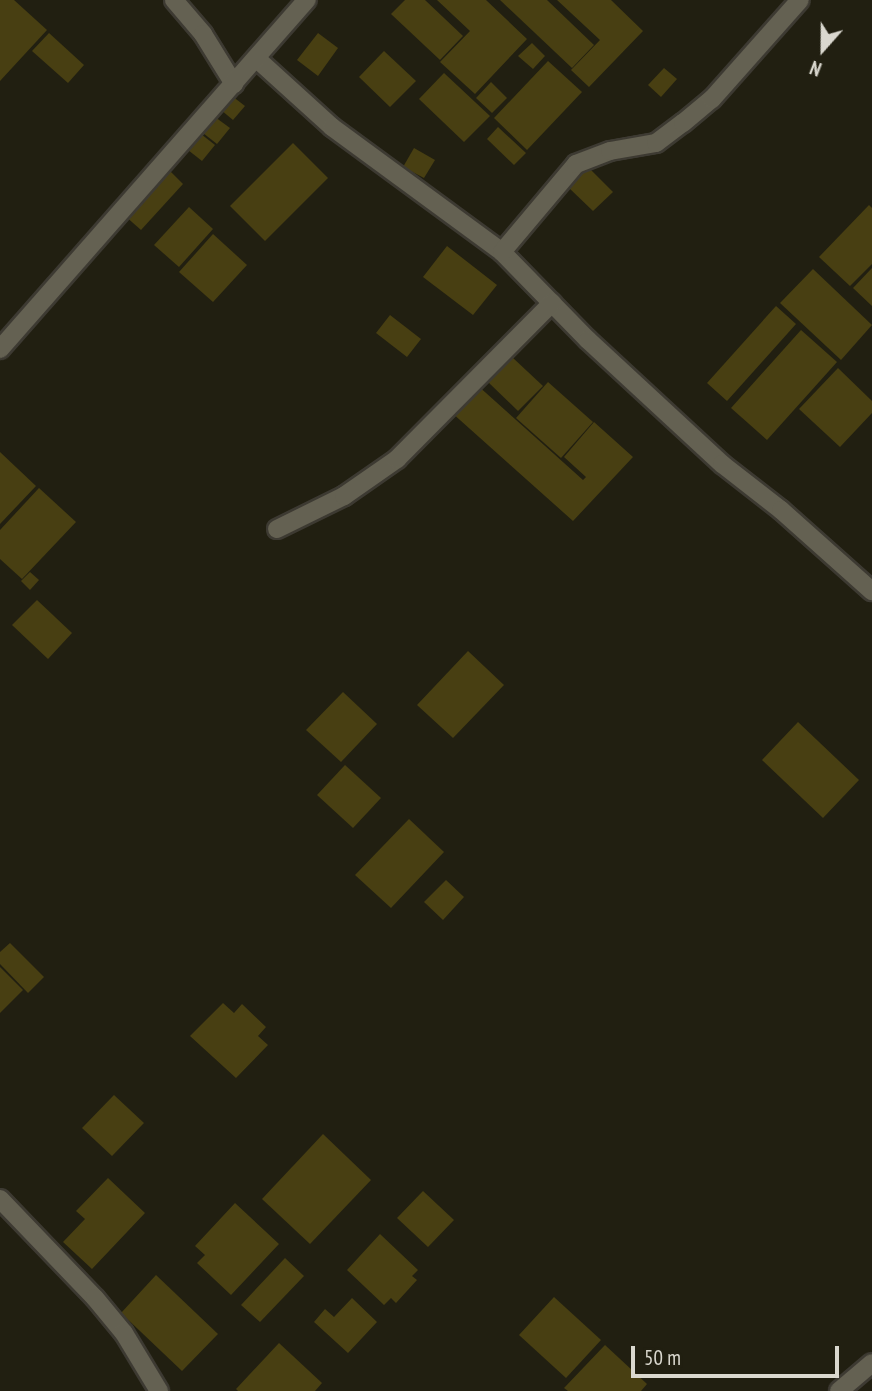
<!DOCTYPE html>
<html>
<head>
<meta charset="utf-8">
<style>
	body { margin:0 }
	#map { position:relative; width:872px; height:1391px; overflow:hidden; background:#211f11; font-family:"PT Sans Narrow",sans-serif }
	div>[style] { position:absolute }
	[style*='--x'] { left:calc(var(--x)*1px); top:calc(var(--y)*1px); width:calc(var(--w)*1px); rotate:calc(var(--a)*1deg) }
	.building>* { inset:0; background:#483f12 }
	.roads { filter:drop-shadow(2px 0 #3d3a32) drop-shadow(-2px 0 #3d3a32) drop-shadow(0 2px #3d3a32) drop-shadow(0 -2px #3d3a32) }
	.street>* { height:18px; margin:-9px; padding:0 9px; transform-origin:9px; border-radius:9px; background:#646152 }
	span { translate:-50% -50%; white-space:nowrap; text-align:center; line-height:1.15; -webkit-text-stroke:5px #211f11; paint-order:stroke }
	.north { position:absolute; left:788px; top:14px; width:70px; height:70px; -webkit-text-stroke:5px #211f11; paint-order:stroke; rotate:201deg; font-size:19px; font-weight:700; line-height:28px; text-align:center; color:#dad8cf }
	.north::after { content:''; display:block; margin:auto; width:24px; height:32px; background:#dad8cf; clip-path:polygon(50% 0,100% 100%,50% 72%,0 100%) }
	.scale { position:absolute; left:631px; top:1346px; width:208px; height:32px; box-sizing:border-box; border:4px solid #dad8cf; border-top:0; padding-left:9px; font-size:21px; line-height:24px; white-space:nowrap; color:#dad8cf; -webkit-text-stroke:5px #211f11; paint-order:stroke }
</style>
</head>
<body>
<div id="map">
	<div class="building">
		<div style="clip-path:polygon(0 0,14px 0,47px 30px,0 81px)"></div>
		<div style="clip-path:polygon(405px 0,425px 0,463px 36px,440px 60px,391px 14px)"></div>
		<div style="clip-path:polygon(437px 0,486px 0,527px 39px,475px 94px,440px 62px,470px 31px)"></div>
		<div style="clip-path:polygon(500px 0,547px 0,594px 45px,572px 68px)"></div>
		<div style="clip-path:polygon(557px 0,611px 0,643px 31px,589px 87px,571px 70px,600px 40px)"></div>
		<div style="clip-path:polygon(49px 33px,84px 65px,68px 83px,32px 51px)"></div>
		<div style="clip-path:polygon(318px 33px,338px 48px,318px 76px,297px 60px)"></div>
		<div style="clip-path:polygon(532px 43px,545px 56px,533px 69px,518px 56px)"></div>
		<div style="clip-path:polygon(384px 51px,416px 81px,390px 107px,359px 77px)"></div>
		<div style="clip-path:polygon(548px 61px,582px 92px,527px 150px,494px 118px)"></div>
		<div style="clip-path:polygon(664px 68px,677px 79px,661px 97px,648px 85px)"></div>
		<div style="clip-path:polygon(444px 73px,490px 116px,464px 142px,419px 99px)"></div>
		<div style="clip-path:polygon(491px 82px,507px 98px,492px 113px,476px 98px)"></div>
		<div style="clip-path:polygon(232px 96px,245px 106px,233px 120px,221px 110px)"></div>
		<div style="clip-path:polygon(215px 117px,230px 128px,217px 144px,203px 133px)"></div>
		<div style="clip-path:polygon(498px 127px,526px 153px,514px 165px,487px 139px)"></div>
		<div style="clip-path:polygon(201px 134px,215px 145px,202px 161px,188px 150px)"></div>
		<div style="clip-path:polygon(293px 143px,328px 178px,265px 241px,230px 206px)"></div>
		<div style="clip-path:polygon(414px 148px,435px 160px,424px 178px,403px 167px)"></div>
		<div style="clip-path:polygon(588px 167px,613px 192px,593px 211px,568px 187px)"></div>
		<div style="clip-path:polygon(167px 168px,183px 184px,141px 230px,124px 215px)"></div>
		<div style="clip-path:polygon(869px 205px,872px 208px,872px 264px,850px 286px,819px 257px)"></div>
		<div style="clip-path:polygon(189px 207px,213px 229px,179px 267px,154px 245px)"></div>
		<div style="clip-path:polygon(213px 234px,247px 265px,213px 302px,179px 272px)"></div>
		<div style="clip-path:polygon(447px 246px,497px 285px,473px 315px,423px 277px)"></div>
		<div style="clip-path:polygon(872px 268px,872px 306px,853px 288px)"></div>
		<div style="clip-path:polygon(813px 269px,872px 325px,841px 360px,780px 303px)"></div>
		<div style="clip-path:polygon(776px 306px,796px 324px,727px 401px,707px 383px)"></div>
		<div style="clip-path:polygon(390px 315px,421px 339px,407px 357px,376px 333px)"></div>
		<div style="clip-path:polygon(801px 330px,837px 362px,767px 440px,731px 408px)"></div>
		<div style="clip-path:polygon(512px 357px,543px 386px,518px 411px,488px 382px)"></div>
		<div style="clip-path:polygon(838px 368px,872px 401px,872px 413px,840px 447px,799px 409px)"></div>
		<div style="clip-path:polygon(548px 382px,593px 422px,561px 458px,516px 418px)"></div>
		<div style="clip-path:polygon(476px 384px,583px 480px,586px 477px,564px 457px,594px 422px,633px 457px,573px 521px,451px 412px)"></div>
		<div style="clip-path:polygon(0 452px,36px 486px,0 524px)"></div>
		<div style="clip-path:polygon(39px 488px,76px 522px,22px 579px,0 559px,0 530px)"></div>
		<div style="clip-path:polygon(30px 572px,39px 580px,30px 590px,21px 581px)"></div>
		<div style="clip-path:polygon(37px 600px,72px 633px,48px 659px,12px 625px)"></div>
		<div style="clip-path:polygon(468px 651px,504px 685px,453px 738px,417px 705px)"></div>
		<div style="clip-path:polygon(343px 692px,377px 724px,341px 762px,306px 730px)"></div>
		<div style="clip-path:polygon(798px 722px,859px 780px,823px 818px,762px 760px)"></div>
		<div style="clip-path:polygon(345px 765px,381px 798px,353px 828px,317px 795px)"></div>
		<div style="clip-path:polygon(409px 819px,444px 852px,391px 908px,355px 875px)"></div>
		<div style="clip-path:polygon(446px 880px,464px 897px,443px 920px,424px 902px)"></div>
		<div style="clip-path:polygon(10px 943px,44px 977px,28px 993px,0 964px,0 952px)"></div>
		<div style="clip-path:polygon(0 967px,23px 990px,0 1013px)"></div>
		<div style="clip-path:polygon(223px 1003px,234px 1013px,242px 1004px,266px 1027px,258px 1036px,268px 1045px,236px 1078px,190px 1036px)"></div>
		<div style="clip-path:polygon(114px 1095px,144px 1123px,112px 1156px,82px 1128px)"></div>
		<div style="clip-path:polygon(323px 1134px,371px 1180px,310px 1244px,262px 1199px)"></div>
		<div style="clip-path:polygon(108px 1178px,145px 1213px,92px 1269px,63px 1242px,85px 1219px,76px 1211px)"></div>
		<div style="clip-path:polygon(423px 1191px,454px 1220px,428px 1247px,397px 1218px)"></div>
		<div style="clip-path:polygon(235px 1203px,279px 1244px,231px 1295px,197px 1263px,205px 1255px,195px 1246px)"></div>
		<div style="clip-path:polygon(380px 1234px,418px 1270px,412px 1276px,417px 1280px,396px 1303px,391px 1298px,384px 1305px,347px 1270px)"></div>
		<div style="clip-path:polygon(285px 1258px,304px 1276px,260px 1322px,241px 1305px)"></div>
		<div style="clip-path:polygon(156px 1275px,218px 1334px,182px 1371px,121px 1313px)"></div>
		<div style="clip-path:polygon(554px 1297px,601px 1340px,566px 1378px,519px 1335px)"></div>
		<div style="clip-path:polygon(352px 1298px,377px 1322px,348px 1353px,314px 1322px,325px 1309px,334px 1317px)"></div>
		<div style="clip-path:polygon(279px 1343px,322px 1383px,315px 1391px,238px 1391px,236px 1389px)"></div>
		<div style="clip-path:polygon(605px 1345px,647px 1384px,641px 1391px,568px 1391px,564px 1388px)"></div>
	</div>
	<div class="roads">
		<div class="street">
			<div style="--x:174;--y:0;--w:45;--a:49.5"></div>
			<div style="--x:203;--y:34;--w:59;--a:58.2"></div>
			<div style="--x:257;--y:59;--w:101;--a:42.2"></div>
			<div style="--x:332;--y:127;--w:211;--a:36.3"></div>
			<div style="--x:502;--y:252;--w:123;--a:45.7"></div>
			<div style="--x:588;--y:340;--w:183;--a:42.8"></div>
			<div style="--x:722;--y:464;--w:75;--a:37.9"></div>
			<div style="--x:781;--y:510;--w:122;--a:41.7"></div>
			<div style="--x:502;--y:252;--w:115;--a:-49.9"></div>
			<div style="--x:576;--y:164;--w:36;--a:-21"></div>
			<div style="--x:610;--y:151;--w:47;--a:-9.9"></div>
			<div style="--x:656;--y:143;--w:34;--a:-37"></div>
			<div style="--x:683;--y:123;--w:38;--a:-40"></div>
			<div style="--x:712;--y:99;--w:132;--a:-48.4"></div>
			<div style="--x:0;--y:349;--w:465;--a:-48.7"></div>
			<div style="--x:277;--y:529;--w:75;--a:-26.2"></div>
			<div style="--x:344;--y:496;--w:65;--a:-34.9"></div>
			<div style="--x:397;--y:459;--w:220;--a:-45.2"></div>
			<div style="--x:0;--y:1199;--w:137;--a:46.2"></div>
			<div style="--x:95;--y:1298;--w:45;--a:50.4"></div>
			<div style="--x:124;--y:1333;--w:68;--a:58.9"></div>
			<div style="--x:839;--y:1391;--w:43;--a:-40.3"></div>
		</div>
	</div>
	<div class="north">N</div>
	<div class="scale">50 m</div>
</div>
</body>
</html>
